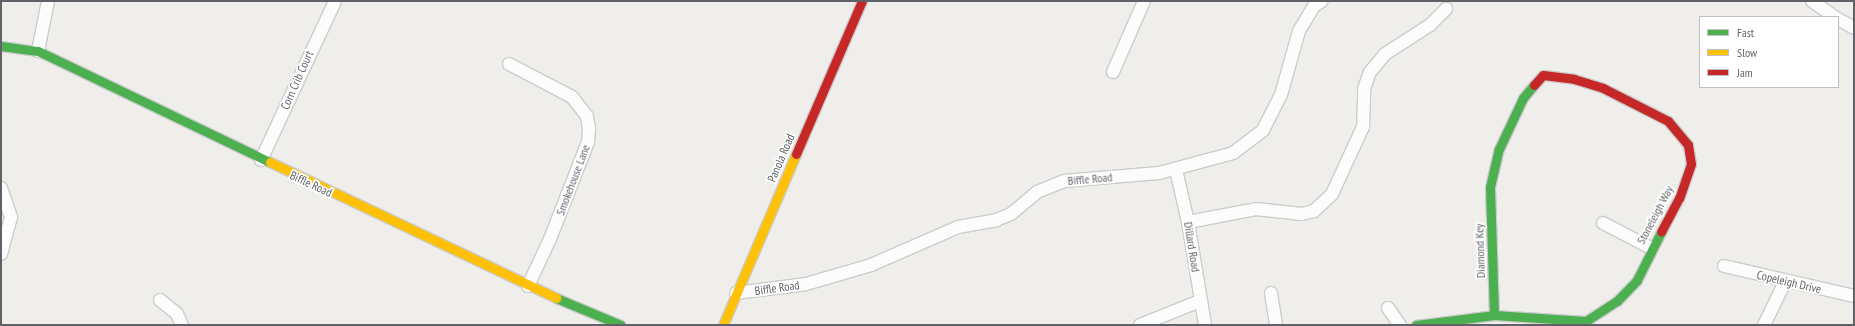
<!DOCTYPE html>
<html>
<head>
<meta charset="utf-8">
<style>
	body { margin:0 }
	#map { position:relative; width:1855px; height:326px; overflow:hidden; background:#efeeea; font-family:"PT Sans Narrow",sans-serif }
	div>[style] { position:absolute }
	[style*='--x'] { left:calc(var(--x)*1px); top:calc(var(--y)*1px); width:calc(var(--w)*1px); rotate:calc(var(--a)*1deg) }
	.roads { filter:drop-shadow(1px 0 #cbcccc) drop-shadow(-1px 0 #cbcccc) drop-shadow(0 1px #cbcccc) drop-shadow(0 -1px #cbcccc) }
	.street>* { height:12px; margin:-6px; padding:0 6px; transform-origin:6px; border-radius:6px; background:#fdfcfc }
	.fast>* { height:9px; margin:-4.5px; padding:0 4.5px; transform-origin:4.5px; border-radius:4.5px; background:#4caf50 }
	.slow>* { height:9px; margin:-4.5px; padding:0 4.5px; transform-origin:4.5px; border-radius:4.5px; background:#ffc107 }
	.jam>* { height:9px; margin:-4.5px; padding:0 4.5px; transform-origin:4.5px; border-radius:4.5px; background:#c62828 }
	span { translate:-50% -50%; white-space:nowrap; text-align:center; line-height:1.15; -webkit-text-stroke:3.5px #fff; paint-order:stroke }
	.street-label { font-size:12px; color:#5f6368 }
	.frame { position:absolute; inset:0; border:2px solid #5f6368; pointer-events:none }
	.legend { position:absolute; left:1699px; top:16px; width:140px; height:72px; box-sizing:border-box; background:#fff; border:1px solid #bfc1c3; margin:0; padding:5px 7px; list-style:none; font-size:12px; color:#5f6368 }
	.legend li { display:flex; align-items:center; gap:8px; height:20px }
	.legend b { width:20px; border:1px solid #bfc1c3 }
</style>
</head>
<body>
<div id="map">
	<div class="roads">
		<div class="street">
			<div style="--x:1812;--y:1;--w:28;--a:35"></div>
			<div style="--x:1838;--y:19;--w:18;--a:29"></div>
			<div style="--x:38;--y:51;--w:51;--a:-78.7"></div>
			<div style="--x:509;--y:64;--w:71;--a:27.6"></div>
			<div style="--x:572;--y:97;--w:24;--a:52"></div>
			<div style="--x:587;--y:116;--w:12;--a:81"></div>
			<div style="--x:589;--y:128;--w:14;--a:94"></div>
			<div style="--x:588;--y:142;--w:104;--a:111.4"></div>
			<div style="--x:550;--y:239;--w:52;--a:115.1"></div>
			<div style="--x:1113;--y:72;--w:77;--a:-66.4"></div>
			<div style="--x:261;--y:160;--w:175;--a:-65"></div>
			<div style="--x:1176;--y:170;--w:53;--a:77"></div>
			<div style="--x:1188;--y:222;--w:104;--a:80.6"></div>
			<div style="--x:1;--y:188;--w:31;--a:71"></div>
			<div style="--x:11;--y:217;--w:38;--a:105"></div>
			<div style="--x:1188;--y:222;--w:69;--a:-10.8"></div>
			<div style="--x:1256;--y:209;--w:46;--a:6.2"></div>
			<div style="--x:1302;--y:214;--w:12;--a:-14"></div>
			<div style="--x:1314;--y:211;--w:25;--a:-43"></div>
			<div style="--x:1332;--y:194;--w:74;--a:-65.2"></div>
			<div style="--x:1363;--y:127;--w:38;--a:-88"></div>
			<div style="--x:1364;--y:89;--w:18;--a:-71"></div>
			<div style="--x:1370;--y:72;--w:23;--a:-50"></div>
			<div style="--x:1385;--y:54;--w:54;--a:-32.8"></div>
			<div style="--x:1430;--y:25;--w:23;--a:-45"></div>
			<div style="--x:1603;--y:223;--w:54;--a:27.5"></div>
			<div style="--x:1724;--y:266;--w:133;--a:13"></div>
			<div style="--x:736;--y:293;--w:71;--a:-7.3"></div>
			<div style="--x:806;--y:284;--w:68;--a:-16.3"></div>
			<div style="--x:871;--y:265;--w:95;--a:-23.6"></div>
			<div style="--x:958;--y:227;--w:39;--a:-10"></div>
			<div style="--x:996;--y:220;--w:16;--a:-22"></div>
			<div style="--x:1011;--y:214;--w:34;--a:-40"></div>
			<div style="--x:1037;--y:192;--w:29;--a:-22"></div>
			<div style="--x:1064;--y:181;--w:95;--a:-4.8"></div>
			<div style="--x:1159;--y:173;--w:77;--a:-15.1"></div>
			<div style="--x:1233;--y:153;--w:38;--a:-37"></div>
			<div style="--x:1263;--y:130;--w:39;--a:-63"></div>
			<div style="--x:1281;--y:95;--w:66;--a:-74.3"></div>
			<div style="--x:1299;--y:31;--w:29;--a:-59"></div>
			<div style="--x:1314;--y:6;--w:9;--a:-32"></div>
			<div style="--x:1271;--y:293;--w:32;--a:81"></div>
			<div style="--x:160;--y:300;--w:22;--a:39"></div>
			<div style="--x:177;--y:314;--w:12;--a:66"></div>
			<div style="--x:1388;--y:308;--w:21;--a:55"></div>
			<div style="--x:1140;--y:325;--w:65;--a:-21.8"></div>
			<div style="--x:1764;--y:325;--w:48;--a:-64"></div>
		</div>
		<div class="fast">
			<div style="--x:1;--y:46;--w:37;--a:8"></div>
			<div style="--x:38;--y:51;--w:257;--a:25.6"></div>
			<div style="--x:556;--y:298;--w:70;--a:22.6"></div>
			<div style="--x:1494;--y:315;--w:128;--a:-91.8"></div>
			<div style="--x:1490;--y:187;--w:39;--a:-77"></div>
			<div style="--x:1499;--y:149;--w:56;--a:-64.8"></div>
			<div style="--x:1523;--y:98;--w:17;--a:-50"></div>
			<div style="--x:1416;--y:325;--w:79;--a:-7.3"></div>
			<div style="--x:1494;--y:315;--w:92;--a:3.7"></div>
			<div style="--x:1586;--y:321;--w:37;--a:-33"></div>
			<div style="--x:1617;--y:301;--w:29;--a:-46"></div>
			<div style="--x:1637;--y:280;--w:54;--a:-63.4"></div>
		</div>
		<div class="slow">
			<div style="--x:270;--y:162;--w:317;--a:25.4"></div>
			<div style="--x:723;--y:325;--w:186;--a:-66.9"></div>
		</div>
		<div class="jam">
			<div style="--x:1534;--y:85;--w:13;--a:-48"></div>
			<div style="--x:1543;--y:75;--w:31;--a:7"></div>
			<div style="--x:1574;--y:79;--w:30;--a:17"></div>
			<div style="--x:1603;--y:88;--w:73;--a:26.9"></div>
			<div style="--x:1668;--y:121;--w:31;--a:50"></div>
			<div style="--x:1688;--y:145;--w:19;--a:81"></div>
			<div style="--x:1691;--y:164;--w:36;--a:109"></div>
			<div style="--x:1679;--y:198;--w:38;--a:118"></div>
			<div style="--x:796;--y:154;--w:167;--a:-66.7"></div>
		</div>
	</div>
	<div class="street-label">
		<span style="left:297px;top:80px;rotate:-66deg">Corn Crib Court</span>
		<span style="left:781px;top:158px;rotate:-67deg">Panola Road</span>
		<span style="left:1090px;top:179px;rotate:-5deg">Biffle Road</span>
		<span style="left:573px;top:180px;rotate:-69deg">Smokehouse Lane</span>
		<span style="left:311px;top:184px;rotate:25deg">Biffle Road</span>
		<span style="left:1655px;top:215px;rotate:-62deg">Stoneleigh Way</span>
		<span style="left:1192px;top:247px;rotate:81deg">Dillard Road</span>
		<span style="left:1480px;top:251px;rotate:-92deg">Diamond Key</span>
		<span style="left:1789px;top:282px;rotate:13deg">Copeleigh Drive</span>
		<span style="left:777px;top:288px;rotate:-8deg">Biffle Road</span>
	</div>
	<div class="frame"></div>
	<ul class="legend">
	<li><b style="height:5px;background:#4caf50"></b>Fast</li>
	<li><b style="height:5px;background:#ffc107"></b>Slow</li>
	<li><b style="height:5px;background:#c62828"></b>Jam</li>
	</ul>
</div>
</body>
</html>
